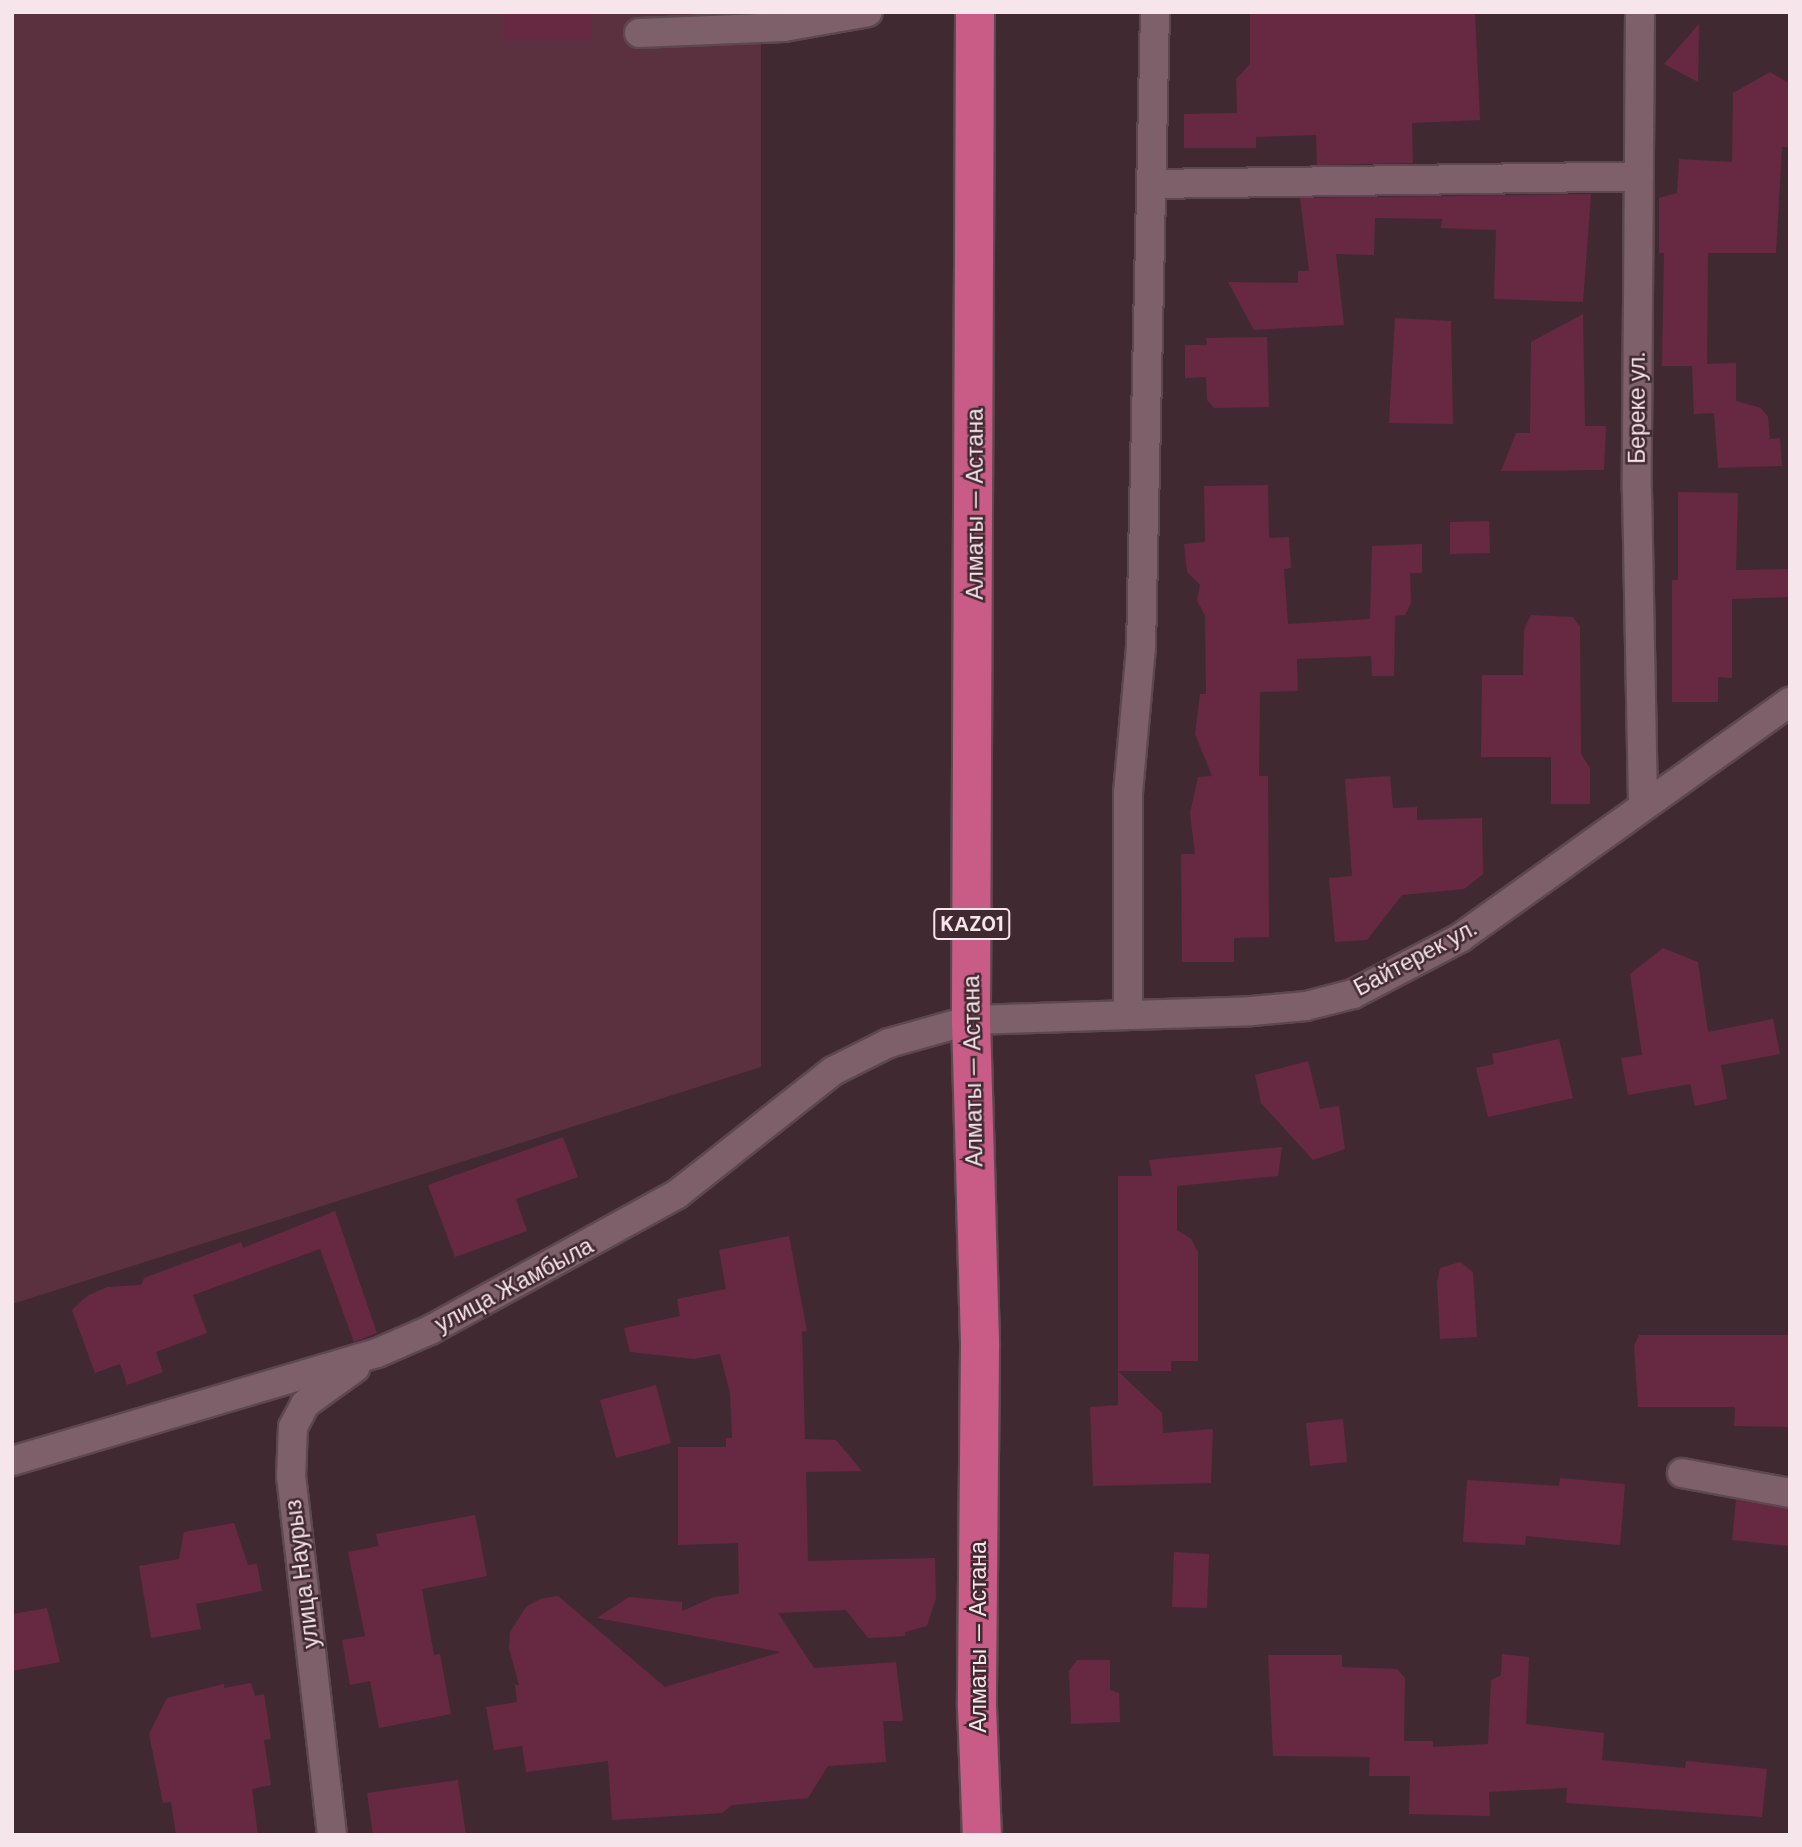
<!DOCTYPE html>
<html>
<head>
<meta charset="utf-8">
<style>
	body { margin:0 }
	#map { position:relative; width:1802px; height:1847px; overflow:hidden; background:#412931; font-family:"DM Sans",sans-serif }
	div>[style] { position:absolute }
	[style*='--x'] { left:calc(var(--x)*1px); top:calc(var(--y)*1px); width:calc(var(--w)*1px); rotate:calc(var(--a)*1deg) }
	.green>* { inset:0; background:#5b3140 }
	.building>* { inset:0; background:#672941 }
	.roads { filter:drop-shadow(2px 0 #5d484f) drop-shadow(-2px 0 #5d484f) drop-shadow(0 2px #5d484f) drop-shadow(0 -2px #5d484f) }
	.minor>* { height:28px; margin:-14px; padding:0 14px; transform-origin:14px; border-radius:14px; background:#7d6069 }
	.trunk>* { height:38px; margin:-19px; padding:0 19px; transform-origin:19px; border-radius:19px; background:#c95c86 }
	span { translate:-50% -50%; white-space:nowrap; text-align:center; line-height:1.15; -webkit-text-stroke:5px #412931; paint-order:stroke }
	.shield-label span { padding:2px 5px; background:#412931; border:2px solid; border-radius:5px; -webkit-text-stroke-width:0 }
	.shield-label { font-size:21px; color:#f6e5ea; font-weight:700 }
	.street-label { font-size:23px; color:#f6e5ea }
	.frame { position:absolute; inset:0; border:14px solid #f6e5ea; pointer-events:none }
</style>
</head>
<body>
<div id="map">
	<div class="green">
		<div style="clip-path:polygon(12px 12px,761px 12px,761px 1067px,12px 1304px)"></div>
	</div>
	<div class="building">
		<div style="clip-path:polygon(504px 12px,592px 12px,592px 39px,504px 39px)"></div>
		<div style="clip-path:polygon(1250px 12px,1475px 12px,1480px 120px,1412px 123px,1413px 163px,1317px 165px,1316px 135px,1256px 137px,1256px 148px,1184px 148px,1184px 114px,1237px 113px,1236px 79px,1250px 64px)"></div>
		<div style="clip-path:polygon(1699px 24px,1698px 82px,1664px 64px)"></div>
		<div style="clip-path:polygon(1770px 72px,1790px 84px,1790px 147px,1782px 147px,1776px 253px,1708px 253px,1707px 364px,1736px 363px,1736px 401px,1761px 408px,1768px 417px,1770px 439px,1780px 438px,1782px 466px,1718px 468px,1714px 413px,1694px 414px,1692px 366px,1662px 366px,1664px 253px,1659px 253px,1659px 198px,1677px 193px,1679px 159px,1732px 162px,1733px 93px)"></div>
		<div style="clip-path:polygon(1591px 194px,1583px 302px,1494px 299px,1496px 230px,1441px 228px,1442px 219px,1375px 218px,1374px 255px,1336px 254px,1344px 325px,1254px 330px,1228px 282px,1298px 283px,1298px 271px,1309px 271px,1300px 198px)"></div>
		<div style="clip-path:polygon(1583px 314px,1585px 426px,1606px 426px,1604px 470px,1501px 471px,1516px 433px,1530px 433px,1531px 342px)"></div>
		<div style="clip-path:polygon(1395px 318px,1451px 321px,1453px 424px,1389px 423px)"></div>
		<div style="clip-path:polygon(1267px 337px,1269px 407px,1214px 408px,1207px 400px,1206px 377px,1185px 378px,1185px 345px,1207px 345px,1206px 338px)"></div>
		<div style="clip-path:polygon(1268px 485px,1269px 538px,1289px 537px,1291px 568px,1284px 569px,1288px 624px,1370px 619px,1372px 546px,1422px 544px,1422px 573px,1410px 573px,1411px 603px,1405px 615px,1395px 616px,1394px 676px,1372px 676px,1371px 656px,1297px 659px,1298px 691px,1260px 692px,1259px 776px,1268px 776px,1269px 937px,1234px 938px,1234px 962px,1182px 962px,1181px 854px,1195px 854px,1190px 813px,1198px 777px,1212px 776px,1195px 734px,1200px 694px,1206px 694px,1205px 616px,1197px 600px,1200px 585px,1187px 572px,1184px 544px,1205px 542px,1204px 486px)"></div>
		<div style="clip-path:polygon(1678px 492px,1738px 493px,1736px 570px,1790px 569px,1790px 597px,1732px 599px,1732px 678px,1718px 677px,1718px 702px,1672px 702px,1672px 580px,1678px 580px)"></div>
		<div style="clip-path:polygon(1489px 521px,1490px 553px,1450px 554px,1450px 522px)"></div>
		<div style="clip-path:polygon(1531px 615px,1573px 617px,1580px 627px,1581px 754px,1590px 768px,1590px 804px,1551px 804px,1551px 757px,1481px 757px,1482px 675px,1523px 675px,1524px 630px)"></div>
		<div style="clip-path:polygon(1390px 776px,1393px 808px,1417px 807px,1417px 820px,1482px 818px,1483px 874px,1464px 889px,1402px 895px,1367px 940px,1335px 942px,1329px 878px,1352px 876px,1345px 779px)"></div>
		<div style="clip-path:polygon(1663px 948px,1698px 962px,1708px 1032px,1773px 1019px,1780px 1054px,1721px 1065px,1727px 1099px,1695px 1106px,1690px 1084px,1628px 1095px,1621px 1058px,1642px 1055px,1630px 974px)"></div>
		<div style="clip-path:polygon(1559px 1039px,1573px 1098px,1488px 1117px,1476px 1068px,1494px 1064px,1492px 1054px)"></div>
		<div style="clip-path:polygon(1308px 1061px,1320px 1109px,1339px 1106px,1345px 1149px,1313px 1160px,1261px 1103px,1255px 1075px)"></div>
		<div style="clip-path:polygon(563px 1137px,578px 1177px,516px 1199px,527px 1231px,455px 1257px,428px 1185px)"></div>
		<div style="clip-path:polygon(1282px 1147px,1278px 1176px,1177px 1186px,1177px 1230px,1191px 1239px,1198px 1252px,1198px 1361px,1171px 1361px,1171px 1371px,1118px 1371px,1118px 1176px,1152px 1176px,1149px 1160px)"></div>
		<div style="clip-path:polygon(335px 1211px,377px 1333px,354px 1342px,320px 1249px,193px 1295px,207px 1333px,156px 1352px,163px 1372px,127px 1385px,120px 1364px,95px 1373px,72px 1310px,87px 1296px,107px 1287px,141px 1285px,144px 1278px,241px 1242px,243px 1248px)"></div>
		<div style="clip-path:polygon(789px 1236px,807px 1331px,802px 1332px,805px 1439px,836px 1440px,862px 1471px,806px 1472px,808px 1561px,935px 1558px,936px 1598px,927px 1626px,905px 1632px,905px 1636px,868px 1638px,846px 1610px,778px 1613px,814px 1668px,896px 1662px,903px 1721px,883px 1721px,886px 1762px,828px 1766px,808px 1798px,732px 1805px,722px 1813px,612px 1820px,608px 1761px,526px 1772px,522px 1746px,494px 1750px,486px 1707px,517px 1702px,515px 1685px,519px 1685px,509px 1648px,510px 1632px,526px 1607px,540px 1599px,558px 1596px,665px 1687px,781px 1652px,597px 1618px,629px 1597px,682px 1602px,682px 1611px,714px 1597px,739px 1594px,738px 1543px,678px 1545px,678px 1447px,726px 1447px,726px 1438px,732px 1438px,730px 1393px,720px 1354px,694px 1359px,630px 1352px,624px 1328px,680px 1316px,677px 1299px,726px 1289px,719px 1250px)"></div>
		<div style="clip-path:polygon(1460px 1262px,1473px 1272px,1477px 1337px,1440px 1339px,1437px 1282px,1440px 1268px)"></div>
		<div style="clip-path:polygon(1639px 1335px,1790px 1335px,1790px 1427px,1734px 1426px,1735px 1407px,1638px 1407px,1634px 1346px)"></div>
		<div style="clip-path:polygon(1118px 1371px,1162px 1413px,1163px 1433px,1213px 1429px,1211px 1483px,1093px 1486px,1090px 1407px,1118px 1405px)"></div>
		<div style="clip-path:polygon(656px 1385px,671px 1443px,616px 1458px,600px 1400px)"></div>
		<div style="clip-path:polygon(1343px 1419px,1347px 1462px,1310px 1466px,1306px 1423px)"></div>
		<div style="clip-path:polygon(1560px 1478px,1625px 1484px,1620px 1545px,1526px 1536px,1525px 1545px,1463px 1542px,1467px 1480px,1559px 1486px)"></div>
		<div style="clip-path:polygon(1736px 1500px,1790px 1509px,1790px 1546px,1732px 1540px)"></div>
		<div style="clip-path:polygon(475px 1515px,487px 1576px,422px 1589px,434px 1655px,440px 1654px,451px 1714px,379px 1728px,370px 1681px,350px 1685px,342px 1640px,365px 1636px,348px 1552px,379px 1546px,376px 1534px)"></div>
		<div style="clip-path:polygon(234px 1523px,248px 1565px,257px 1564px,262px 1591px,196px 1604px,201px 1629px,151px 1638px,139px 1566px,179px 1559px,184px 1532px)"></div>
		<div style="clip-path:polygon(1174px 1552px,1209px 1554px,1207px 1608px,1172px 1607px)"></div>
		<div style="clip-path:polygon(47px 1608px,60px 1662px,12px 1671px,12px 1614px)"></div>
		<div style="clip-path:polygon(1502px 1654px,1529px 1657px,1526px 1724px,1604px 1733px,1602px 1760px,1685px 1768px,1686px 1761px,1767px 1769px,1762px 1817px,1566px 1803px,1567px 1788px,1489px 1792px,1490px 1816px,1409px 1814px,1410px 1776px,1369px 1776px,1370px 1757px,1273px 1756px,1268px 1655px,1342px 1655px,1342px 1667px,1397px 1669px,1405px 1678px,1404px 1741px,1433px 1741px,1433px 1747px,1488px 1744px,1491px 1680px,1501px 1675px)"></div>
		<div style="clip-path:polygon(1077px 1660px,1110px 1660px,1110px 1690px,1119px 1693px,1120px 1722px,1071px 1724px,1069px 1671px)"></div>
		<div style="clip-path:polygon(251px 1683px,255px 1696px,264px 1694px,271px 1739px,264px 1740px,271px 1785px,252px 1789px,258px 1835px,176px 1835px,171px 1802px,163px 1803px,149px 1734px,167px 1698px,224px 1684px,224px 1688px)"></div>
		<div style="clip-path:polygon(458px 1780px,466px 1835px,373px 1835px,367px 1793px)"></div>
	</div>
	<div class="roads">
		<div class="minor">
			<div style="--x:1640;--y:12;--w:478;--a:90.4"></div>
			<div style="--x:1637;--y:490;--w:314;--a:88.9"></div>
			<div style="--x:639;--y:33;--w:145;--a:-2.4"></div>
			<div style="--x:784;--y:27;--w:85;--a:-10.1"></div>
			<div style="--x:1153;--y:184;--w:486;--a:-0.9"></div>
			<div style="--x:1128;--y:1014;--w:221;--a:-90"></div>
			<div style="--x:1128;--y:793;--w:146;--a:-84.9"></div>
			<div style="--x:1141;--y:648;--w:636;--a:-88.74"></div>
			<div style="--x:12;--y:1461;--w:381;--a:-16.5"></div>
			<div style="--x:377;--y:1353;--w:58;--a:-23.5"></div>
			<div style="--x:430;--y:1330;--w:281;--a:-28.8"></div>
			<div style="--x:676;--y:1195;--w:200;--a:-38.3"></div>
			<div style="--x:833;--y:1071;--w:63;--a:-26.6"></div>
			<div style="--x:889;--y:1043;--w:85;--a:-15.7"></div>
			<div style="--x:971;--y:1020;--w:281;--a:-1.8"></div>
			<div style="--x:1252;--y:1011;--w:54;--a:-5.3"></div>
			<div style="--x:1306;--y:1006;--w:49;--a:-14.3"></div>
			<div style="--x:1353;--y:994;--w:121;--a:-27.6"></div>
			<div style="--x:1460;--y:938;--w:406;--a:-35.6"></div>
			<div style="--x:1682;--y:1473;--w:110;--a:10.5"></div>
			<div style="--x:332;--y:1835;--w:360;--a:-96.5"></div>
			<div style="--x:291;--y:1477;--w:50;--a:-87.7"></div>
			<div style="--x:293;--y:1427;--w:26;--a:-62"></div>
			<div style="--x:305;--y:1404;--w:62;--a:-35.8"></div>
		</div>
		<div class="trunk">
			<div style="--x:975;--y:12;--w:1008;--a:90.23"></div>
			<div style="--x:971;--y:1020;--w:327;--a:88.4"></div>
			<div style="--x:980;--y:1347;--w:360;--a:90.5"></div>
			<div style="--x:977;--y:1707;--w:128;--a:87.8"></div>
		</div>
	</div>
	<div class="shield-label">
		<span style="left:972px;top:924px">KАZ01</span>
	</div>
	<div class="street-label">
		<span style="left:1637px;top:408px;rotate:-90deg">Береке ул.</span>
		<span style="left:975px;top:504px;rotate:-90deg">Алматы — Астана</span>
		<span style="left:1415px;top:958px;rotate:-28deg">Байтерек ул.</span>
		<span style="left:973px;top:1071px;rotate:-91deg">Алматы — Астана</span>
		<span style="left:514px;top:1285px;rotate:-28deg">улица Жамбыла</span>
		<span style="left:302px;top:1574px;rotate:-97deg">улица Наурыз</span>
		<span style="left:978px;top:1637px;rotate:-90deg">Алматы — Астана</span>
	</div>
	<div class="frame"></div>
</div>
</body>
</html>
